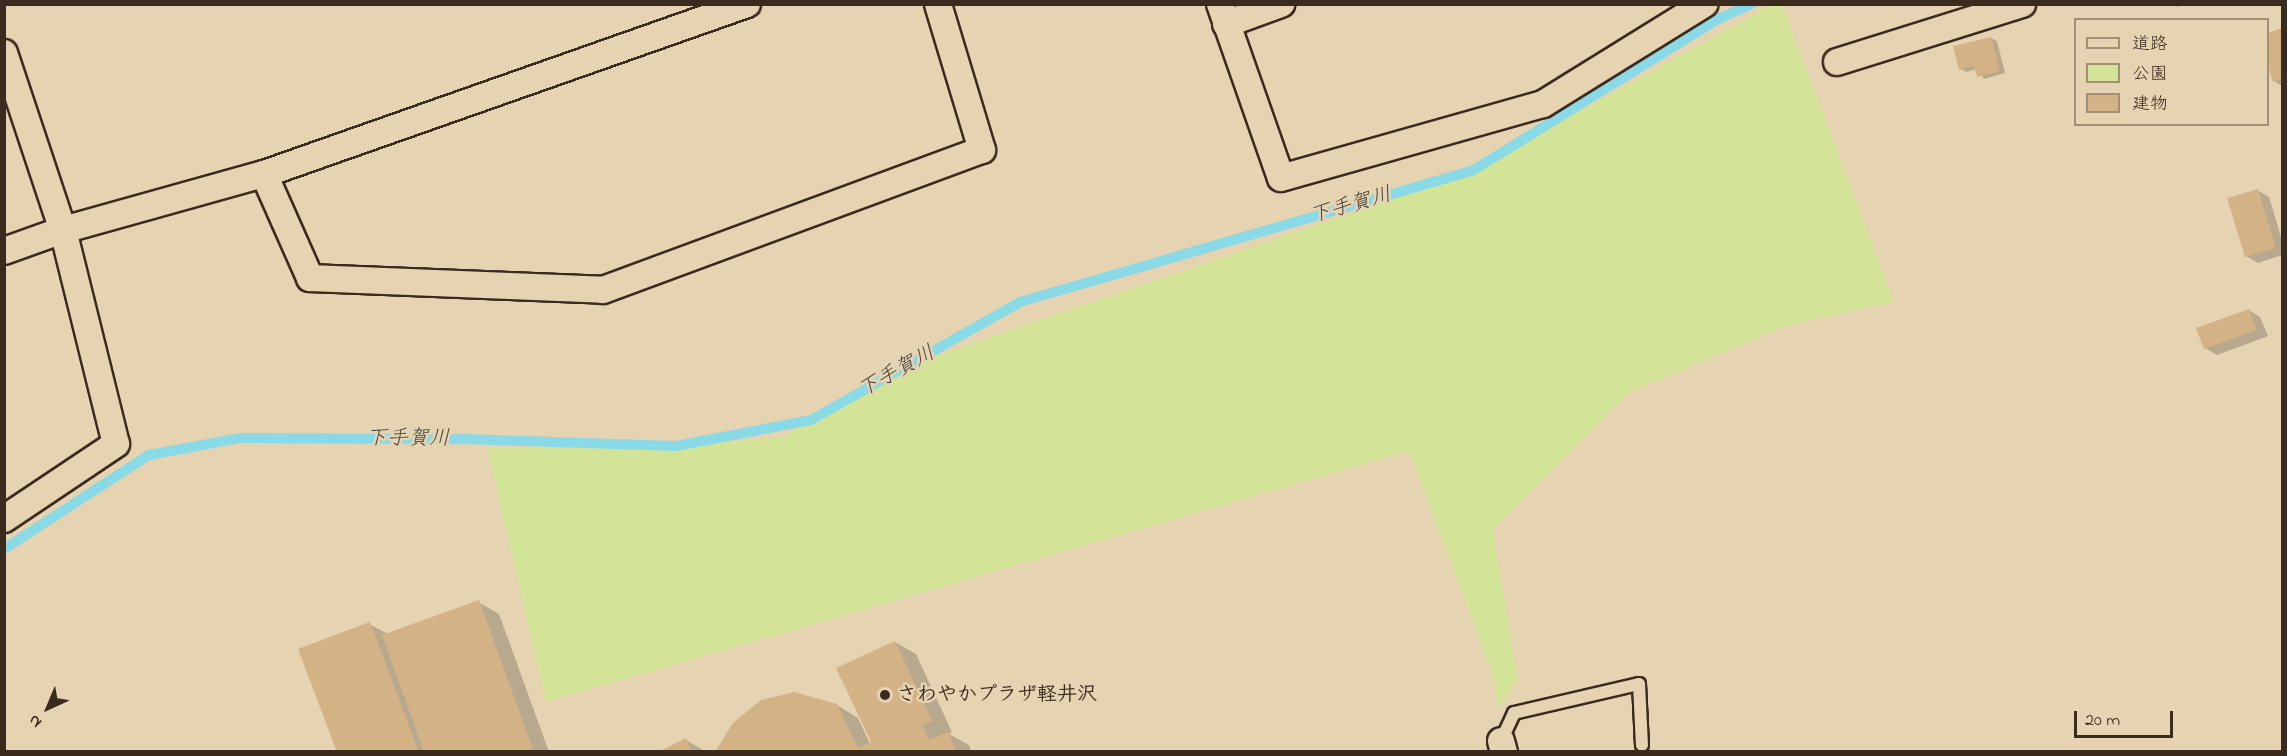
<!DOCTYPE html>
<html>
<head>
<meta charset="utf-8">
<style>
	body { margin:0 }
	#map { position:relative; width:2287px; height:756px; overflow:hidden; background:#e6d3b1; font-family:"Indie Flower","Klee One",sans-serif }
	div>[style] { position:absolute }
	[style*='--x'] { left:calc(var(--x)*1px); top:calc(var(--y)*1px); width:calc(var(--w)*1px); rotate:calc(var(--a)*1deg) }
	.green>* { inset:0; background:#d3e498 }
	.shadow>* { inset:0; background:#0003 }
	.stream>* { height:10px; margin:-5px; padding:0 5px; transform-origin:5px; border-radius:5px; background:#8ad9e7 }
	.building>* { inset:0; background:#d3b286 }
	.roads { filter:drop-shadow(2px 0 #3b2a1e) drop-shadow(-2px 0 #3b2a1e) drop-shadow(0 2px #3b2a1e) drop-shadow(0 -2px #3b2a1e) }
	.service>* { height:12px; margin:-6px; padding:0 6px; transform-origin:6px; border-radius:6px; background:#e6d3b1 }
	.minor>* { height:26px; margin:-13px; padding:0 13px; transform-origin:13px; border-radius:13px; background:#e6d3b1 }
	.dots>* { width:16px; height:16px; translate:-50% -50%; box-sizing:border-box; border:3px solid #e6d3b1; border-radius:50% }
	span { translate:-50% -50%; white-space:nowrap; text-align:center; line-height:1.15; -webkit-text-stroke:5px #e6d3b1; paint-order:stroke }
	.poi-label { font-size:20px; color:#3b2a1e; font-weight:700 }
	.left { translate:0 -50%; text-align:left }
	.water-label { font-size:21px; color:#47443c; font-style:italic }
	.frame { position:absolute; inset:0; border:6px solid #3b2a1e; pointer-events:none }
	.legend { position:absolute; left:2074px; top:18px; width:195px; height:108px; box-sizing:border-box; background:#e6d3b1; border:2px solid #a28f76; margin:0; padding:8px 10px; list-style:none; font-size:18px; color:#3b2a1e }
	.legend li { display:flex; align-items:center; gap:12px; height:30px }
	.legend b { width:30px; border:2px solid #a28f76 }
	.north { position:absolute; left:18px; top:678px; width:60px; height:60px; -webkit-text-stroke:4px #e6d3b1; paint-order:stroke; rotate:224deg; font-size:16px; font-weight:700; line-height:24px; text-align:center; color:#3b2a1e }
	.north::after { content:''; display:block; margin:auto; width:21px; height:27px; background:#3b2a1e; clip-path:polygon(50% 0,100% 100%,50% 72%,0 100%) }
	.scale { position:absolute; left:2074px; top:711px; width:99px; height:27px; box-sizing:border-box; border:3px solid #3b2a1e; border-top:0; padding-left:8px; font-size:18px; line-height:21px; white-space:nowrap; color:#3b2a1e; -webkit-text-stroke:4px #e6d3b1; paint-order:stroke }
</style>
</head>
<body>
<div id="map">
	<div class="green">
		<div style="clip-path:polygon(1771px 5px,1782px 5px,1894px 302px,1789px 325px,1628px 393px,1493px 529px,1517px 678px,1499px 709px,1494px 678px,1409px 451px,546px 702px,487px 447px,676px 446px,783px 437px,901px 368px,1472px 171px)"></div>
	</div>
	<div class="shadow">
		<div style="clip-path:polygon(2173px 4px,2189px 4px,2177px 7px)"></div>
		<div style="clip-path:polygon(2282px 30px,2282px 86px,2274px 81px,2268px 61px,2268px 35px)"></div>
		<div style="clip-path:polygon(1991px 38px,1997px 41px,2005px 73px,1984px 79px,1977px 69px,1966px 72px,1961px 69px)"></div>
		<div style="clip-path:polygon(2257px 190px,2269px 197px,2282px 240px,2282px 255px,2258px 263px,2246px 256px)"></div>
		<div style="clip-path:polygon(2249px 310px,2260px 317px,2268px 336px,2217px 355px,2205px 348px)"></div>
		<div style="clip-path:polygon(478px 602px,499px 614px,549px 752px,338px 752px,369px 624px,388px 634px)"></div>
		<div style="clip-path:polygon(895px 642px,916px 654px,952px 732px,949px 734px,969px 745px,971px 752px,718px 752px,837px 705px,858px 718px,870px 744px,873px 743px)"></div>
		<div style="clip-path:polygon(686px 740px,706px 752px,661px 752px)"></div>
	</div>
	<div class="stream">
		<div style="--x:4;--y:549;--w:173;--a:-33"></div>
		<div style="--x:149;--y:455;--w:93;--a:-10.6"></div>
		<div style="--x:240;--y:438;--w:223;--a:0.3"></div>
		<div style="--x:463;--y:439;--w:213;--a:1.9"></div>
		<div style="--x:676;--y:446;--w:137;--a:-10.9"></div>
		<div style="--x:811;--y:420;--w:240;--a:-29.4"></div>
		<div style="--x:1020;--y:302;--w:471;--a:-16.2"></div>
		<div style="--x:1472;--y:171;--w:289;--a:-31.7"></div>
		<div style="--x:1718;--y:19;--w:36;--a:-24"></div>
	</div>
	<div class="building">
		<div style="clip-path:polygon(2282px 28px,2282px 79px,2273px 82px,2268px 66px,2268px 33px)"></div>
		<div style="clip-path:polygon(1991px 37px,2000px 71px,1977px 77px,1974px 66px,1959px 70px,1953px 46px)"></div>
		<div style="clip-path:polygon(2258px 189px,2276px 248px,2245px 257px,2227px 198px)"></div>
		<div style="clip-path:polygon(2249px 309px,2257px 330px,2204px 349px,2196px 328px)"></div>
		<div style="clip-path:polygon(479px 600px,534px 752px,424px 752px,382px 635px)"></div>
		<div style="clip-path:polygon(370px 622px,419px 752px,337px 752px,298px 649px)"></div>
		<div style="clip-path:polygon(895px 641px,932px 721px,922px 725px,929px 740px,948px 732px,957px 752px,715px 752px,733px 723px,761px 700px,794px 692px,837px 704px,858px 748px,871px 742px,836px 668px)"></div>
		<div style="clip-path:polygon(686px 738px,692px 752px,658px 752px)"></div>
	</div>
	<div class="roads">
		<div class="service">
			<div style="--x:1501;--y:741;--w:31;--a:-65"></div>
			<div style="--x:1514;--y:713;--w:128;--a:-13.1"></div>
			<div style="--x:1639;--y:684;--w:61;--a:87.2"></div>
		</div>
		<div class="minor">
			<div style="--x:1220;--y:4;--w:184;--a:70.7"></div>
			<div style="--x:1281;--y:178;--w:272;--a:-15.8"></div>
			<div style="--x:1543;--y:104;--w:190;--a:-31.8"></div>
			<div style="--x:1226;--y:24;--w:59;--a:-20"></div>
			<div style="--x:4;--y:53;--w:187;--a:71.6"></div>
			<div style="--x:63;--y:230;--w:220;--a:76.1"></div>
			<div style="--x:116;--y:444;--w:135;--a:146.2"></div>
			<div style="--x:1837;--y:62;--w:194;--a:-17.4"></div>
			<div style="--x:264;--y:174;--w:114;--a:66.1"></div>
			<div style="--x:310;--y:278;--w:293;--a:2.3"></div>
			<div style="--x:603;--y:290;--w:404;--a:-20.3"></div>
			<div style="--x:982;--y:150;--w:152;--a:-106.8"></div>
			<div style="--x:4;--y:251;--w:63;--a:-19.6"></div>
			<div style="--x:63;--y:230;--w:209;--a:-15.6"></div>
			<div style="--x:264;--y:174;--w:512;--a:-19.39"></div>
			<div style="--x:1501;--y:741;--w:11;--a:75"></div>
		</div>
	</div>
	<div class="dots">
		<div style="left:885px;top:695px;background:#3b2a1e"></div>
	</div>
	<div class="poi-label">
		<span class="left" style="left:897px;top:695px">さわやかプラザ軽井沢</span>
	</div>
	<div class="water-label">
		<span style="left:1351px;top:206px;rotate:-16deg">下手賀川</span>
		<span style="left:897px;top:372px;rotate:-29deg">下手賀川</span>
		<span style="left:408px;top:439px">下手賀川</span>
	</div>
	<div class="frame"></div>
	<ul class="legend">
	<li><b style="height:8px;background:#e6d3b1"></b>道路</li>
	<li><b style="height:16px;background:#d3e498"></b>公園</li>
	<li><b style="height:16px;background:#d3b286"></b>建物</li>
	</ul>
	<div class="north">N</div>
	<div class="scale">20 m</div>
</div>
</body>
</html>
